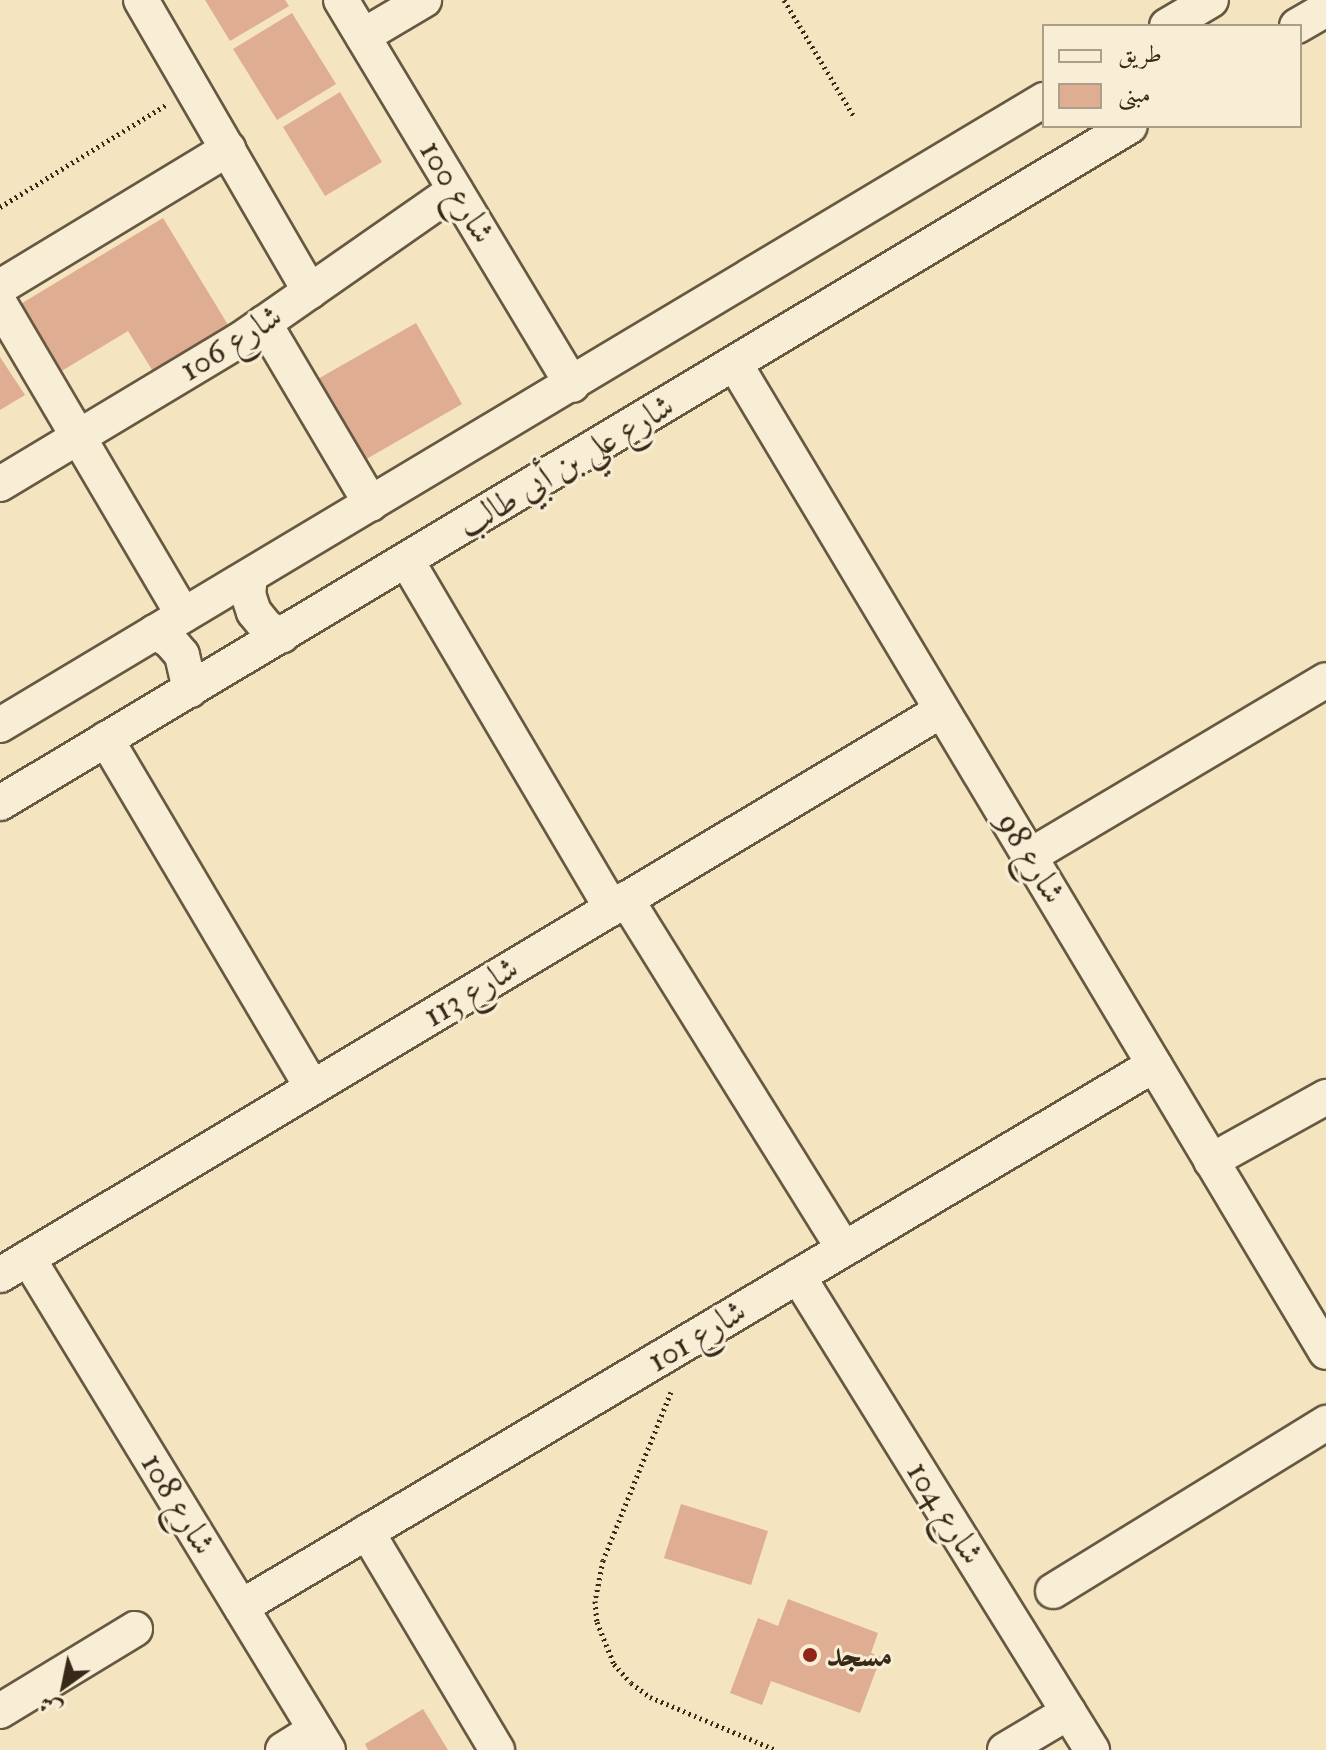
<!DOCTYPE html>
<html>
<head>
<meta charset="utf-8">
<style>
	body { margin:0 }
	#map { position:relative; width:1326px; height:1750px; overflow:hidden; background:#f4e5c0; font-family:"IM FELL Double Pica",Amiri,serif }
	div>[style] { position:absolute }
	[style*='--x'] { left:calc(var(--x)*1px); top:calc(var(--y)*1px); width:calc(var(--w)*1px); rotate:calc(var(--a)*1deg) }
	.building>* { inset:0; background:#dfad91 }
	.path>* { height:5px; margin-top:-2.5px; transform-origin:0; background:repeating-linear-gradient(90deg,#382918 0 2px,transparent 0 6px) }
	.roads { filter:drop-shadow(2px 0 #675842) drop-shadow(-2px 0 #675842) drop-shadow(0 2px #675842) drop-shadow(0 -2px #675842) }
	.minor>* { height:34px; margin:-17px; padding:0 17px; transform-origin:17px; border-radius:17px; background:#f8eed6 }
	.dots>* { width:22px; height:22px; translate:-50% -50%; box-sizing:border-box; border:4px solid #f8eed6; border-radius:50% }
	span { translate:-50% -50%; white-space:nowrap; text-align:center; line-height:1.15; -webkit-text-stroke:6px #f8eed6; paint-order:stroke }
	.street-label { font-size:34px; color:#382918 }
	.poi-label { font-size:34px; color:#382918; font-weight:700 }
	.left { translate:0 -50%; text-align:left }
	.legend { position:absolute; left:1042px; top:24px; width:260px; height:104px; box-sizing:border-box; background:#f8eed6; border:2px solid #ab9f8a; margin:0; padding:10px 14px; list-style:none; font-size:24px; color:#382918 }
	.legend li { display:flex; align-items:center; gap:16px; height:40px }
	.legend b { width:40px; border:2px solid #ab9f8a }
	.north { position:absolute; left:24px; top:1646px; width:80px; height:80px; -webkit-text-stroke:6px #f8eed6; paint-order:stroke; rotate:213deg; font-size:22px; font-weight:700; line-height:32px; text-align:center; color:#382918 }
	.north::after { content:''; display:block; margin:auto; width:28px; height:36px; background:#382918; clip-path:polygon(50% 0,100% 100%,50% 72%,0 100%) }
</style>
</head>
<body>
<div id="map">
	<div class="building">
		<div style="clip-path:polygon(205px 0,285px 0,289px 6px,230px 41px)"></div>
		<div style="clip-path:polygon(292px 13px,336px 84px,277px 120px,233px 49px)"></div>
		<div style="clip-path:polygon(340px 92px,382px 162px,325px 196px,283px 127px)"></div>
		<div style="clip-path:polygon(163px 218px,233px 333px,157px 378px,128px 331px,55px 375px,14px 308px)"></div>
		<div style="clip-path:polygon(416px 323px,462px 404px,363px 461px,316px 380px)"></div>
		<div style="clip-path:polygon(0 357px,25px 395px,0 410px)"></div>
		<div style="clip-path:polygon(681px 1504px,768px 1531px,751px 1585px,664px 1558px)"></div>
		<div style="clip-path:polygon(788px 1599px,878px 1633px,871px 1653px,881px 1657px,860px 1713px,771px 1681px,762px 1705px,730px 1693px,758px 1618px,778px 1626px)"></div>
		<div style="clip-path:polygon(423px 1709px,448px 1750px,368px 1750px,365px 1744px)"></div>
	</div>
	<div class="path">
		<div style="--x:784;--y:0;--w:138;--a:59"></div>
		<div style="--x:0;--y:207;--w:195;--a:-31.6"></div>
		<div style="--x:671;--y:1392;--w:181;--a:112"></div>
		<div style="--x:603;--y:1560;--w:42;--a:101"></div>
		<div style="--x:595;--y:1601;--w:21;--a:85"></div>
		<div style="--x:597;--y:1622;--w:45;--a:68"></div>
		<div style="--x:614;--y:1664;--w:25;--a:48"></div>
		<div style="--x:631;--y:1683;--w:24;--a:36"></div>
		<div style="--x:650;--y:1697;--w:137;--a:22.8"></div>
	</div>
	<div class="roads">
		<div class="minor">
			<div style="--x:141;--y:0;--w:337;--a:59.9"></div>
			<div style="--x:341;--y:0;--w:449;--a:59"></div>
			<div style="--x:1167;--y:26;--w:51;--a:-30.6"></div>
			<div style="--x:1297;--y:26;--w:34;--a:-30"></div>
			<div style="--x:363;--y:36;--w:71;--a:-30.5"></div>
			<div style="--x:0;--y:287;--w:267;--a:-31.2"></div>
			<div style="--x:0;--y:304;--w:361;--a:59.5"></div>
			<div style="--x:264;--y:323;--w:210;--a:59.4"></div>
			<div style="--x:735;--y:364;--w:1151;--a:59.11"></div>
			<div style="--x:0;--y:484;--w:280;--a:-31"></div>
			<div style="--x:240;--y:340;--w:262;--a:-34.9"></div>
			<div style="--x:407;--y:561;--w:403;--a:59.5"></div>
			<div style="--x:250;--y:576;--w:18;--a:96"></div>
			<div style="--x:248;--y:594;--w:19;--a:72"></div>
			<div style="--x:254;--y:612;--w:19;--a:51"></div>
			<div style="--x:266;--y:627;--w:18;--a:29"></div>
			<div style="--x:155;--y:632;--w:17;--a:31"></div>
			<div style="--x:170;--y:641;--w:18;--a:49"></div>
			<div style="--x:182;--y:655;--w:36;--a:77"></div>
			<div style="--x:0;--y:725;--w:1217;--a:-30.91"></div>
			<div style="--x:106;--y:739;--w:405;--a:59.4"></div>
			<div style="--x:0;--y:803;--w:1317;--a:-30.93"></div>
			<div style="--x:1030;--y:856;--w:344;--a:-30.7"></div>
			<div style="--x:626;--y:899;--w:412;--a:58.1"></div>
			<div style="--x:1211;--y:1161;--w:132;--a:-29.1"></div>
			<div style="--x:28;--y:1258;--w:576;--a:58.63"></div>
			<div style="--x:0;--y:1275;--w:1098;--a:-30.95"></div>
			<div style="--x:798;--y:1276;--w:558;--a:58.19"></div>
			<div style="--x:367;--y:1532;--w:254;--a:59.2"></div>
			<div style="--x:1053;--y:1591;--w:321;--a:-31.6"></div>
			<div style="--x:241;--y:1607;--w:1062;--a:-30.7"></div>
			<div style="--x:0;--y:1711;--w:158;--a:-31.3"></div>
			<div style="--x:283;--y:1750;--w:38;--a:-32"></div>
			<div style="--x:1005;--y:1750;--w:74;--a:-30.7"></div>
		</div>
	</div>
	<div class="dots">
		<div style="left:810px;top:1655px;background:#8f2418"></div>
	</div>
	<div class="street-label">
		<span style="left:457px;top:192px;rotate:59deg">شارع 100</span>
		<span style="left:231px;top:343px;rotate:-32deg">شارع 106</span>
		<span style="left:566px;top:466px;rotate:-31deg">شارع علي بن أبي طالب</span>
		<span style="left:1031px;top:858px;rotate:59deg">شارع 98</span>
		<span style="left:471px;top:992px;rotate:-31deg">شارع 113</span>
		<span style="left:697px;top:1336px;rotate:-31deg">شارع 101</span>
		<span style="left:178px;top:1504px;rotate:59deg">شارع 108</span>
		<span style="left:945px;top:1513px;rotate:58deg">شارع 104</span>
	</div>
	<div class="poi-label">
		<span class="left" style="left:826px;top:1655px">مسجد</span>
	</div>
	<ul class="legend">
	<li><b style="height:10px;background:#f8eed6"></b>طريق</li>
	<li><b style="height:22px;background:#dfad91"></b>مبنى</li>
	</ul>
	<div class="north">ش</div>
</div>
</body>
</html>
